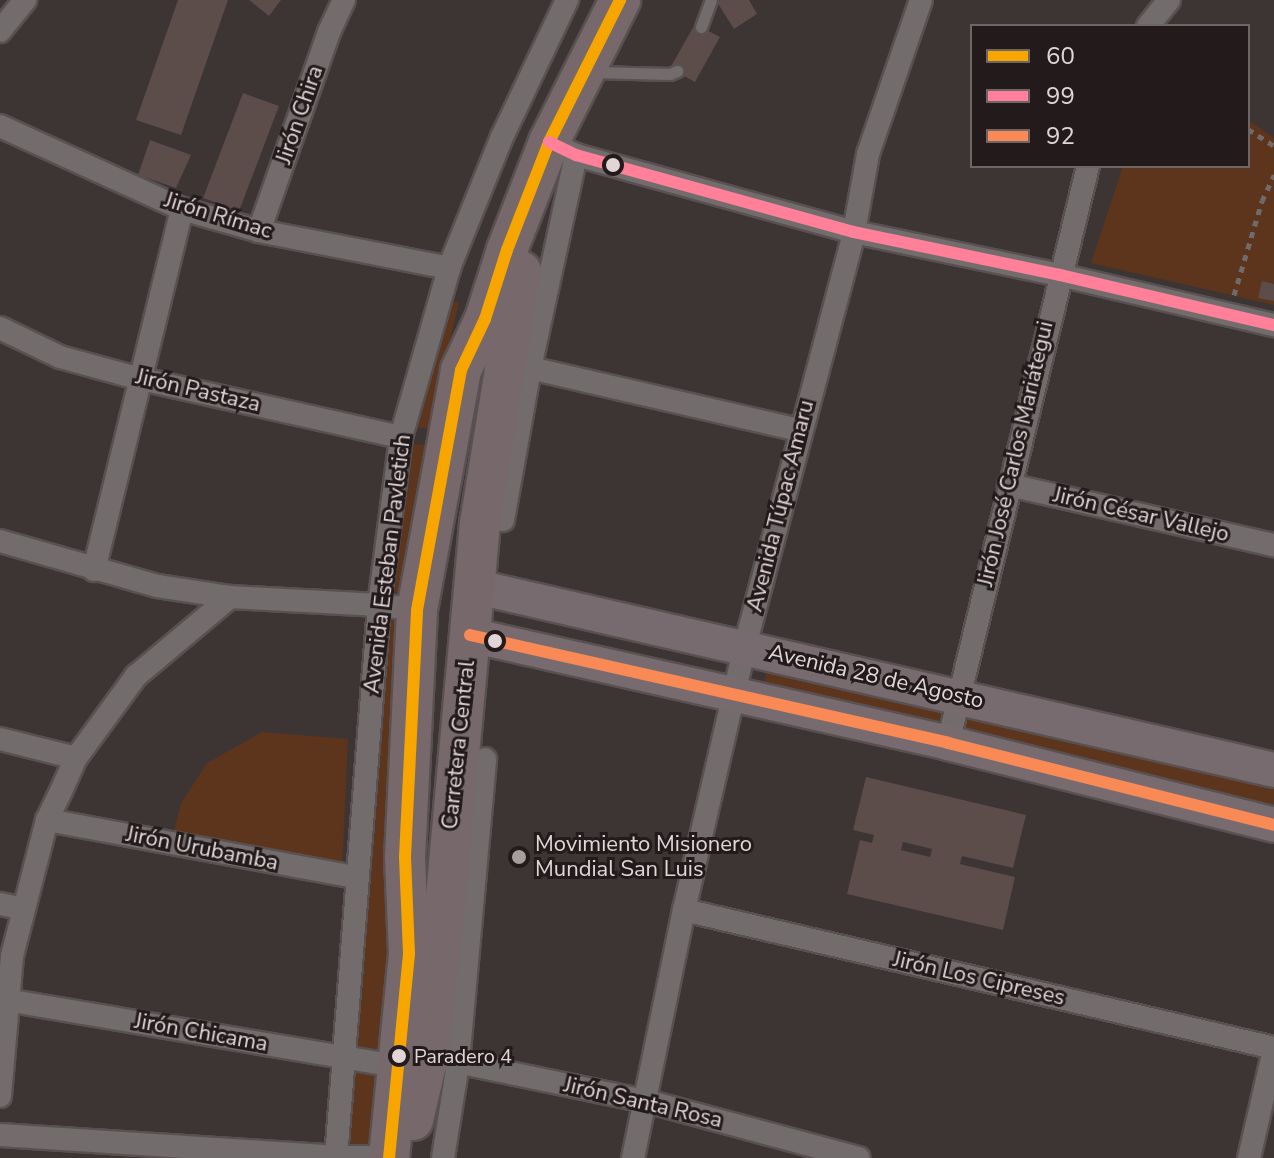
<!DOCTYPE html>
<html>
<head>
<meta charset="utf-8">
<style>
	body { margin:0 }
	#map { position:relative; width:1274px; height:1158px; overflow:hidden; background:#3d3434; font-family:"Nunito Sans",sans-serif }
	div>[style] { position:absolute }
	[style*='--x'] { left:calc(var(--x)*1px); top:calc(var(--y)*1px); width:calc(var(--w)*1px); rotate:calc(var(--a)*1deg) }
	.green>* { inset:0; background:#5c351c }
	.building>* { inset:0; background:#5c4c4a }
	.path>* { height:5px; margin-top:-2.5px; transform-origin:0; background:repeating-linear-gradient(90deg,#716a6a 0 6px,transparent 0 12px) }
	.roads { filter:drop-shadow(2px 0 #595151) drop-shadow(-2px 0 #595151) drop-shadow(0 2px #595151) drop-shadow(0 -2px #595151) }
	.lane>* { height:11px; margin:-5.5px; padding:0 5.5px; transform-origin:5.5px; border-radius:5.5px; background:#736c6c }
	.street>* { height:22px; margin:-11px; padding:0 11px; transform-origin:11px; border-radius:11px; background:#736c6c }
	.primary>* { height:34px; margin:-17px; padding:0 17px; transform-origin:17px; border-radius:17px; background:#786b6f }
	.highway>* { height:40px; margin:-20px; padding:0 20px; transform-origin:20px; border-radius:20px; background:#77686b }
	.bus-1>* { height:12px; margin:-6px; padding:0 6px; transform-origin:6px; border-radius:6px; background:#f7a600 }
	.bus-2>* { height:12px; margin:-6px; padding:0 6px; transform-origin:6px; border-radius:6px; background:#ff8098 }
	.bus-3>* { height:12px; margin:-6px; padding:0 6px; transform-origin:6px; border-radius:6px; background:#f98a56 }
	.dots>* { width:22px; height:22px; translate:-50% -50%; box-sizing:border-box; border:4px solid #221a1b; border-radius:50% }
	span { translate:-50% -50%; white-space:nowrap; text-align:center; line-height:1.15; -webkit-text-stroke:6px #221a1b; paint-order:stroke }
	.bus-label { font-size:20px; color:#e1d5d6 }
	.left { translate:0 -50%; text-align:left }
	.street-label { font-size:22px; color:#e1d5d6 }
	.poi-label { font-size:22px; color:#e1d5d6 }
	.legend { position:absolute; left:970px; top:24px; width:280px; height:144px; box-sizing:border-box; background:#221a1b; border:2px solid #6e6566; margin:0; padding:10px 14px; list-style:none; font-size:24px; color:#e1d5d6 }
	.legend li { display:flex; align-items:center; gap:16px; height:40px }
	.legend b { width:40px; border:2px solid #6e6566 }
</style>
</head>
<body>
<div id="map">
	<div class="green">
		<div style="clip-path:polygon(1248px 120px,1274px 138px,1274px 305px,1091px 263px,1123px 166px,1248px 166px)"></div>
		<div style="clip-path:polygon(452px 302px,459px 302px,429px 429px,417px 427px)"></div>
		<div style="clip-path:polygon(414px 444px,426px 445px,405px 594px,389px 591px)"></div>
		<div style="clip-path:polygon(386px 619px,404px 620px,384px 1052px,356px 1050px)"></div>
		<div style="clip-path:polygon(768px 664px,947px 705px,941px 729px,763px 688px)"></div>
		<div style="clip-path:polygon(965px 708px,1274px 785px,1274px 811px,958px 733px)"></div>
		<div style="clip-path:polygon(262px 732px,348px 739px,342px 869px,172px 838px,181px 803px,207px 763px)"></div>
		<div style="clip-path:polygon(356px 1067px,383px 1071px,379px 1148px,348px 1146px)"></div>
	</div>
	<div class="building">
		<div style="clip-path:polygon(178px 0,228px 0,181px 135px,136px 120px)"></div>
		<div style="clip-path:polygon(249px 0,281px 0,269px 16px)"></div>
		<div style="clip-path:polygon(720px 0,749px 0,757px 14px,734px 29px,717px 2px)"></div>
		<div style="clip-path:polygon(695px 24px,720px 37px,695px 82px,670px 68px)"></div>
		<div style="clip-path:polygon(243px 93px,279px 106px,239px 211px,203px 198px)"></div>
		<div style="clip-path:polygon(150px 140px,191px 155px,176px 188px,138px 175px)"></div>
		<div style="clip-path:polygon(1262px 281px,1274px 284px,1274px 301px,1258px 298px)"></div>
		<div style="clip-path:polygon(evenodd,866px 777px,1026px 815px,1013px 868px,962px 856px,960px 864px,1015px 877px,1003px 930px,847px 894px,860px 840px,872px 843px,874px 835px,853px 830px,866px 777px,903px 842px,932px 849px,930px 857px,901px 850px,903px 842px)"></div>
	</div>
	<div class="path">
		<div style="--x:1248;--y:129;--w:31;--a:33"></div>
		<div style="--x:1234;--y:295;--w:98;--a:-73.4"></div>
		<div style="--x:1262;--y:201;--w:29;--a:-65"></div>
	</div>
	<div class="roads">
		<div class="lane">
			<div style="--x:701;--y:27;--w:29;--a:-70"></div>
			<div style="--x:594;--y:72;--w:76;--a:1.5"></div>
			<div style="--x:670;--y:74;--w:8;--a:-23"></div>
		</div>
		<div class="street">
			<div style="--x:1148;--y:26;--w:33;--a:-51"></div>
			<div style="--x:0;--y:31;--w:40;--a:-51"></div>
			<div style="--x:0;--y:126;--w:200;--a:24.5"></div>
			<div style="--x:182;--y:209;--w:80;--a:15.9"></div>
			<div style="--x:259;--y:231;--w:194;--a:11"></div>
			<div style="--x:549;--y:142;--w:30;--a:26"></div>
			<div style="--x:576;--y:155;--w:288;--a:15.5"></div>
			<div style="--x:854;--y:232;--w:210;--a:11.8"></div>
			<div style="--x:1060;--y:275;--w:220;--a:13.2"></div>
			<div style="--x:259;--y:231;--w:211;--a:-70.6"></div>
			<div style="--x:329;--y:32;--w:35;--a:-65"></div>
			<div style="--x:0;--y:328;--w:67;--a:25.8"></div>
			<div style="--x:60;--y:357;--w:84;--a:15.2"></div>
			<div style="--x:141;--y:379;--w:266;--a:12.6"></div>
			<div style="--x:530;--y:368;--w:276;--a:13"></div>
			<div style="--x:1009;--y:485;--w:272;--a:12.8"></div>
			<div style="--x:503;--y:520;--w:154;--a:-79.9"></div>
			<div style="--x:530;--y:368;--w:218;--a:-77.8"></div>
			<div style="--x:0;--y:541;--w:163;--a:16"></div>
			<div style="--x:157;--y:586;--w:74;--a:8.6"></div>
			<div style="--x:230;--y:597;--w:149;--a:3.1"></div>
			<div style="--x:379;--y:605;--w:38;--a:7"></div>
			<div style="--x:94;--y:570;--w:372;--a:-76.3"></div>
			<div style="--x:0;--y:739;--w:78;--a:14"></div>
			<div style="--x:948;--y:743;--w:594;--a:-76.36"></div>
			<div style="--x:47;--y:820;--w:314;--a:10.5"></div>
			<div style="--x:0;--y:904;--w:24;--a:12"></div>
			<div style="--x:684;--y:910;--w:606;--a:13.16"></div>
			<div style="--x:0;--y:999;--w:403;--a:9.6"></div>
			<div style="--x:428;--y:1056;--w:223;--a:11.7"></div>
			<div style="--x:646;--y:1101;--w:220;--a:15"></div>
			<div style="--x:0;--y:1096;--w:141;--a:-85.1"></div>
			<div style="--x:12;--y:956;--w:140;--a:-75.6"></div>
			<div style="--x:47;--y:820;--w:34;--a:-64"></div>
			<div style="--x:62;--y:789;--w:34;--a:-66"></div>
			<div style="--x:76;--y:758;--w:102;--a:-53.8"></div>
			<div style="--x:136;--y:676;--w:123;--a:-40"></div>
			<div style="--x:0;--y:1135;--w:337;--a:3.7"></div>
			<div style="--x:336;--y:1157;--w:53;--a:0"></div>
			<div style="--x:336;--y:1158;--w:555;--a:-85.55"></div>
			<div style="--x:379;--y:605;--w:169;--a:-82.5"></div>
			<div style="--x:401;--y:437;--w:176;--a:-74.1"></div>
			<div style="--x:449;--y:268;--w:141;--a:-68"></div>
			<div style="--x:502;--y:137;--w:152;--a:-64.6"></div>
			<div style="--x:443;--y:1158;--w:96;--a:-81"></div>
			<div style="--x:458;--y:1063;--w:305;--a:-84.9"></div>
			<div style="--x:633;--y:1158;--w:253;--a:-78.4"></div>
			<div style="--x:684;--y:910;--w:271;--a:-77"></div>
			<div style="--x:745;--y:646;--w:428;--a:-75.2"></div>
			<div style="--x:854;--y:232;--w:79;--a:-79.8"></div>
			<div style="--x:868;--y:154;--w:163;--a:-71"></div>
			<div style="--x:1249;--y:1158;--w:111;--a:-77"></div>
		</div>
		<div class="primary">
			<div style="--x:477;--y:587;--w:818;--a:12.93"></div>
			<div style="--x:470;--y:635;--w:490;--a:12.7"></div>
			<div style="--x:948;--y:743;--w:336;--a:14.1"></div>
		</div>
		<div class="highway">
			<div style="--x:413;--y:1120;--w:66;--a:-76.8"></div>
			<div style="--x:428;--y:1056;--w:138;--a:-83.3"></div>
			<div style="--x:444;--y:919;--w:397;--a:-84.8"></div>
			<div style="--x:480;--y:524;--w:256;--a:-80.8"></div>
			<div style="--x:389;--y:1158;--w:206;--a:-84.4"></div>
			<div style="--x:409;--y:953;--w:96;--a:-92.4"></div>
			<div style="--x:405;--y:857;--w:247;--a:-87.2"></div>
			<div style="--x:417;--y:610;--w:244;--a:-79.6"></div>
			<div style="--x:461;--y:370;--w:56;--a:-64.8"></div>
			<div style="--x:485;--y:319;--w:72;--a:-72.3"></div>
			<div style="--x:507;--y:250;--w:116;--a:-68.7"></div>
			<div style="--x:549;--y:142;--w:159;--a:-63.4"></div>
		</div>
	</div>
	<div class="bus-1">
		<div style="--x:389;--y:1158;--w:206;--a:-84.4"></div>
		<div style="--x:409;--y:953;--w:96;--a:-92.4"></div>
		<div style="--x:405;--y:857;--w:247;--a:-87.2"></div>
		<div style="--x:417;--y:610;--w:244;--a:-79.6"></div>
		<div style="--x:461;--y:370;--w:56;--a:-64.8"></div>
		<div style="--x:485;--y:319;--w:72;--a:-72.3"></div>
		<div style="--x:507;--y:250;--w:116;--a:-68.7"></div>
		<div style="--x:549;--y:142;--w:159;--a:-63.4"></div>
	</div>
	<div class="bus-2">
		<div style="--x:549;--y:142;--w:30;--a:26"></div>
		<div style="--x:576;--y:155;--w:288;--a:15.5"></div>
		<div style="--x:854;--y:232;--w:210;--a:11.8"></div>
		<div style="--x:1060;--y:275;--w:220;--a:13.2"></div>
	</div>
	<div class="bus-3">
		<div style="--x:470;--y:635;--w:490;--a:12.7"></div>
		<div style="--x:948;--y:743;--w:336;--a:14.1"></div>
	</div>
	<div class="dots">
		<div style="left:613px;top:165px;background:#e1d5d6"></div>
		<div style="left:495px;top:641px;background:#e1d5d6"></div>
		<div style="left:519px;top:857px;background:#a89d9d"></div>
		<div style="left:399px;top:1056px;background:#e1d5d6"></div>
	</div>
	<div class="bus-label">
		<span class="left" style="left:414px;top:1056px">Paradero 4</span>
	</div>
	<div class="street-label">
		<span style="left:300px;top:115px;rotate:-71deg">Jirón Chira</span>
		<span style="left:218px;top:216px;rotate:17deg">Jirón Rímac</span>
		<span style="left:198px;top:391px;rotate:13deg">Jirón Pastaza</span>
		<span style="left:1016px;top:454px;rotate:-77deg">Jirón José Carlos Mariátegui</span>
		<span style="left:781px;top:506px;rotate:-76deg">Avenida Túpac Amaru</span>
		<span style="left:1141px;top:515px;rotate:13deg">Jirón César Vallejo</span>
		<span style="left:388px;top:564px;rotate:-83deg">Avenida Esteban Pavletich</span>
		<span style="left:876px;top:677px;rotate:13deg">Avenida 28 de Agosto</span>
		<span style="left:459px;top:745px;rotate:-84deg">Carretera Central</span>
		<span style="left:202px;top:849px;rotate:11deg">Jirón Urubamba</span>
		<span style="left:979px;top:979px;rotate:13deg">Jirón Los Cipreses</span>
		<span style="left:201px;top:1033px;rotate:10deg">Jirón Chicama</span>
		<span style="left:643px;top:1103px;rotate:13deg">Jirón Santa Rosa</span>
	</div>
	<div class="poi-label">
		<span class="left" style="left:535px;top:857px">Movimiento Misionero<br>Mundial San Luis</span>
	</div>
	<ul class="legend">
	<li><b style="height:10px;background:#f7a600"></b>60</li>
	<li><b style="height:10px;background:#ff8098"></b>99</li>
	<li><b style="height:10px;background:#f98a56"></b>92</li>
	</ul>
</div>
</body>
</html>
